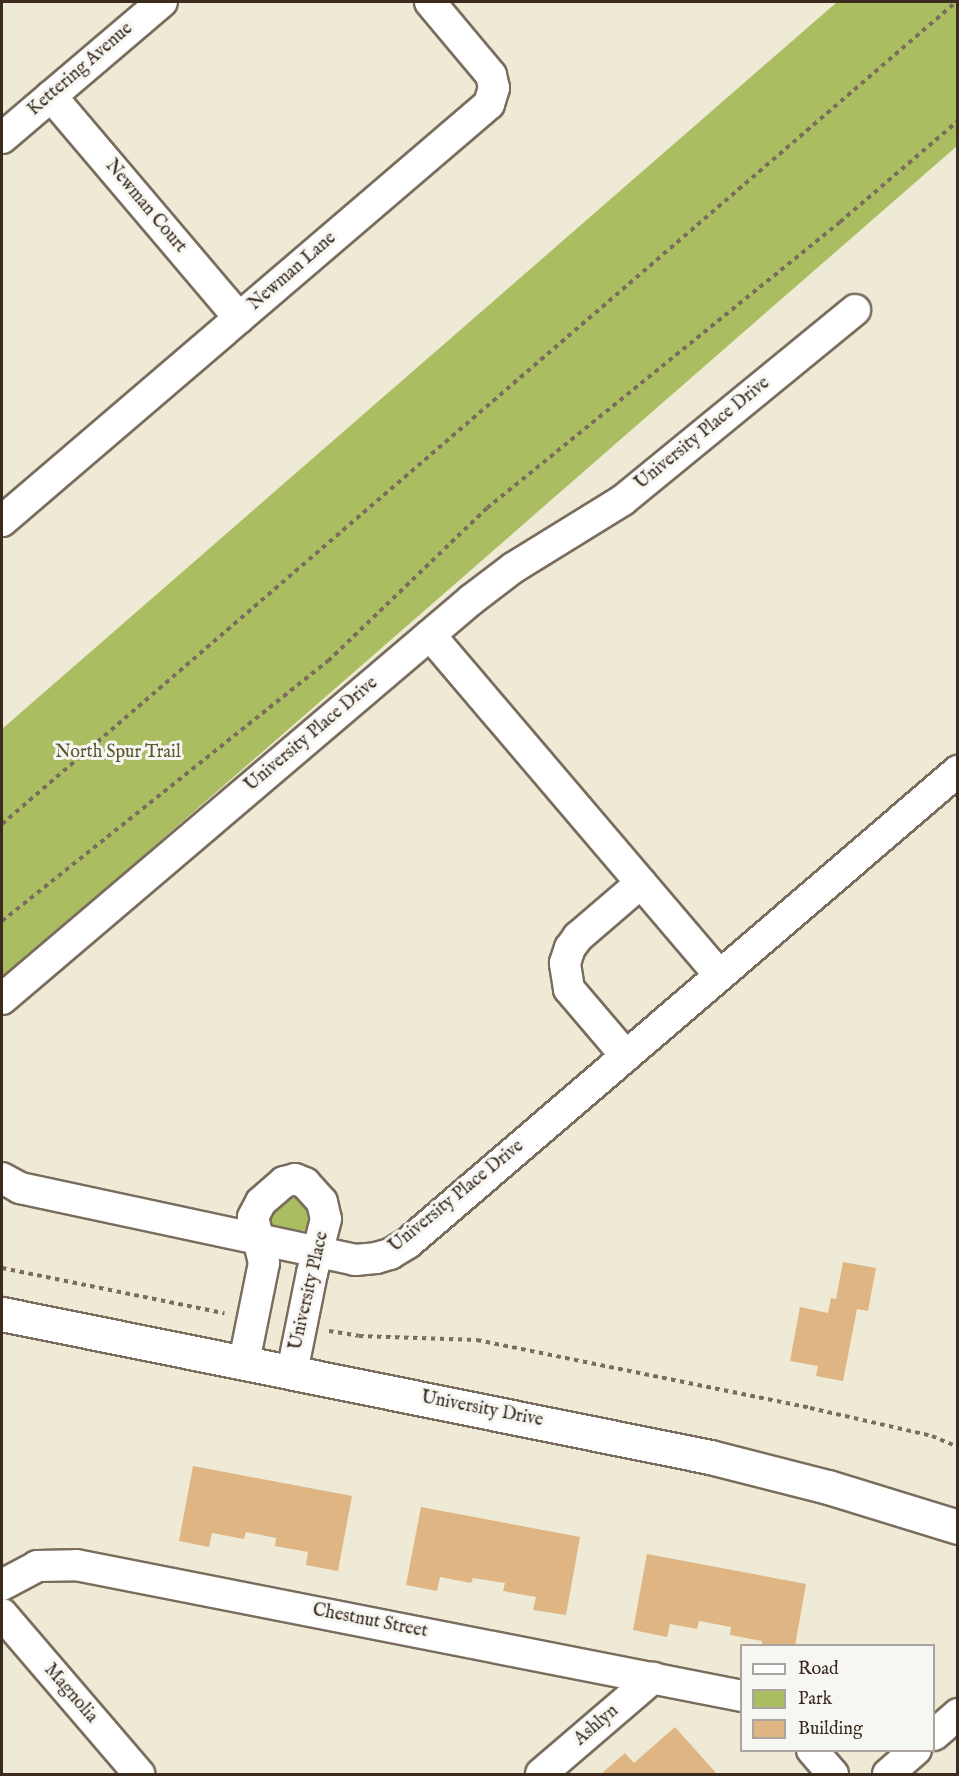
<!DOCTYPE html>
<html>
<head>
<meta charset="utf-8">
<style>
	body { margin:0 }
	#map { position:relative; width:959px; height:1776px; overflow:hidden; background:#eeead5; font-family:"IM FELL English",serif }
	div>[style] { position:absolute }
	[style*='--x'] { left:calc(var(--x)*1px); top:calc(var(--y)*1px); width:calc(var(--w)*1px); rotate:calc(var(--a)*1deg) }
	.green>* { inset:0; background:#abbd61 }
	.building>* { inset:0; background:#dfb683 }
	.path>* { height:4px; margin-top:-2px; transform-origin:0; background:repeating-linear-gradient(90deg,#7a6d5e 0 4.5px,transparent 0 9px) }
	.roads { filter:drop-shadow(2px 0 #7a6d5e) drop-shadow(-2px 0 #7a6d5e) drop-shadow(0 2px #7a6d5e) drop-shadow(0 -2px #7a6d5e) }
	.minor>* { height:30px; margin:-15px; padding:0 15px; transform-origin:15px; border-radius:15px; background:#fff }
	.major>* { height:33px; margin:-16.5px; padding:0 16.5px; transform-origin:16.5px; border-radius:16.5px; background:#fff }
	span { translate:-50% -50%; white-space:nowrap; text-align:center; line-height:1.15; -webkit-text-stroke:6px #f6f6f2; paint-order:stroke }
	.street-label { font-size:18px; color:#3b2a1e }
	.park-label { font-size:18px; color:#5d5632 }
	.frame { position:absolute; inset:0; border:3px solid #3b2a1e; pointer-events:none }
	.legend { position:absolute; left:740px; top:1644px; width:195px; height:108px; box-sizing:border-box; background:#f6f6f2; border:2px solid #aba49d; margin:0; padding:8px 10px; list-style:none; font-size:18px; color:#3b2a1e }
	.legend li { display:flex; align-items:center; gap:12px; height:30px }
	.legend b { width:30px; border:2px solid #aba49d }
</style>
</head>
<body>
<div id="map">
	<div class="green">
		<div style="clip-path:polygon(837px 2px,957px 2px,957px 146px,2px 979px,2px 729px)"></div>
		<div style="clip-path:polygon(288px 1195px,299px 1197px,313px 1211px,307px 1231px,274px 1227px,269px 1222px,271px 1212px)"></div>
	</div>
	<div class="building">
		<div style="clip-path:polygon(843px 1262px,876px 1268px,868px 1311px,857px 1309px,843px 1381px,816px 1376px,818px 1366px,790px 1361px,800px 1307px,828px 1313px,831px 1298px,836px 1299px)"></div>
		<div style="clip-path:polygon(193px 1466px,352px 1496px,338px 1571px,306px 1565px,308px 1552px,275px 1546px,276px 1538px,246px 1532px,244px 1539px,212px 1533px,209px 1547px,179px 1541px)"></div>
		<div style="clip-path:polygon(421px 1507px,580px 1537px,566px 1615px,533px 1610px,536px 1597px,503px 1591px,505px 1583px,473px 1578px,471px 1583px,440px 1577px,437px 1591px,406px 1585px)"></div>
		<div style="clip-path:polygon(647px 1554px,806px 1584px,795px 1646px,762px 1646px,762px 1641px,730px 1635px,731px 1627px,699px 1621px,697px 1629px,670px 1624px,667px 1637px,633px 1630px)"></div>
		<div style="clip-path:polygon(675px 1727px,717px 1774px,601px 1774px,625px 1753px,634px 1763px)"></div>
	</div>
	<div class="path">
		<div style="--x:2;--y:824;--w:1259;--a:-40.75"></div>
		<div style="--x:2;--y:921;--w:417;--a:-38.6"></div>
		<div style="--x:328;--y:661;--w:221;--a:-43.9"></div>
		<div style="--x:487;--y:508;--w:454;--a:-39"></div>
		<div style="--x:840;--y:222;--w:155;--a:-40.6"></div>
		<div style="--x:2;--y:1268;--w:227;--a:11.5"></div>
		<div style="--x:329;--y:1331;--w:30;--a:9"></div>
		<div style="--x:359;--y:1336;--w:118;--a:1.9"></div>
		<div style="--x:477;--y:1340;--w:340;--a:11.5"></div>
		<div style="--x:810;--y:1408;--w:125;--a:12.9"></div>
		<div style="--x:932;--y:1436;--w:28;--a:23"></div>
	</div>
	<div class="roads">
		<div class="minor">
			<div style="--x:51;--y:96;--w:291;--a:49.7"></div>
			<div style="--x:2;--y:138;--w:210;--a:-40.4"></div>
			<div style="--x:2;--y:521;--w:641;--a:-40.57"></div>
			<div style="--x:489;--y:104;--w:17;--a:-73"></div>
			<div style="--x:494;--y:88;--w:13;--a:-103"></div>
			<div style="--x:491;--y:75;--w:95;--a:-129.9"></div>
			<div style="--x:430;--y:635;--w:446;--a:49.6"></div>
			<div style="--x:2;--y:999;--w:616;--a:-40.39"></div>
			<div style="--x:471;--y:600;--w:53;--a:-37.3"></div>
			<div style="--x:513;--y:568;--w:129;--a:-31.7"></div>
			<div style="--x:623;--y:500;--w:300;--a:-39.3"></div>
			<div style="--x:626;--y:1056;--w:88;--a:-130.4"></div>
			<div style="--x:569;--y:989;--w:26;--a:-99"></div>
			<div style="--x:565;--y:963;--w:16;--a:-72"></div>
			<div style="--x:570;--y:948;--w:14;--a:-54"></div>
			<div style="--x:578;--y:937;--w:83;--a:-40.6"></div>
			<div style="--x:2;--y:1178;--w:21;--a:29"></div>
			<div style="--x:20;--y:1188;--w:343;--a:12.1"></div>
			<div style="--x:355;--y:1260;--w:21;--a:-5"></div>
			<div style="--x:376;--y:1258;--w:15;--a:-16"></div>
			<div style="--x:390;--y:1254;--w:21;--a:-31"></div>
			<div style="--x:408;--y:1243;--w:725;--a:-40.64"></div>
			<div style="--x:244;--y:1362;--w:101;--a:-78.6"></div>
			<div style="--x:264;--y:1263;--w:47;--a:-103.4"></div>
			<div style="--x:253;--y:1217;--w:17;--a:-62"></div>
			<div style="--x:261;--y:1202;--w:30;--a:-41"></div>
			<div style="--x:284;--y:1182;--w:11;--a:-15"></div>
			<div style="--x:295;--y:1179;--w:11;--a:22"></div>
			<div style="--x:305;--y:1183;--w:25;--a:48"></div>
			<div style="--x:322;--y:1202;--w:17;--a:77"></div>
			<div style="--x:326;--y:1219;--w:56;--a:104.5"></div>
			<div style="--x:312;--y:1273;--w:101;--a:101.4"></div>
			<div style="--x:2;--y:1585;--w:40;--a:-28"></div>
			<div style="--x:37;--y:1566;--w:39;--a:-1"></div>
			<div style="--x:76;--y:1565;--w:679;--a:11.13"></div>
			<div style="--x:2;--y:1614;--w:211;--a:49.4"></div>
			<div style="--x:934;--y:1735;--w:32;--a:-41"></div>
			<div style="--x:812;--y:1750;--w:32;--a:49"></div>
			<div style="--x:541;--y:1774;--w:148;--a:-40.6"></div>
			<div style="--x:888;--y:1774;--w:37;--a:-41"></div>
		</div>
		<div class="major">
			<div style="--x:2;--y:1314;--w:722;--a:11.42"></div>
			<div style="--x:710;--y:1457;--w:122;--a:14.3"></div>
			<div style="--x:828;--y:1487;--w:136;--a:17.1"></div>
		</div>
	</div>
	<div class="street-label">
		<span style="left:81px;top:70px;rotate:-41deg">Kettering Avenue</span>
		<span style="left:145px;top:207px;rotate:50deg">Newman Court</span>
		<span style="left:293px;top:272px;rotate:-41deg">Newman Lane</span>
		<span style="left:703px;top:434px;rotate:-39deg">University Place Drive</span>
		<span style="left:312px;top:735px;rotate:-40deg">University Place Drive</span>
		<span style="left:457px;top:1197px;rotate:-39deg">University Place Drive</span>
		<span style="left:310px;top:1291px;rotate:-77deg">University Place</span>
		<span style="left:482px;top:1410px;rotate:11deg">University Drive</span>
		<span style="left:370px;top:1622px;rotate:11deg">Chestnut Street</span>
		<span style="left:70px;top:1694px;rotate:49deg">Magnolia</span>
		<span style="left:597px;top:1726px;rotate:-41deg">Ashlyn</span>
	</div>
	<div class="park-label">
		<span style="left:118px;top:753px">North Spur Trail</span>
	</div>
	<div class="frame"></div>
	<ul class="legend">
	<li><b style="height:8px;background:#fff"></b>Road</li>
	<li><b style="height:16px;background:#abbd61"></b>Park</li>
	<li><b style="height:16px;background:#dfb683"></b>Building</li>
	</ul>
</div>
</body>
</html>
